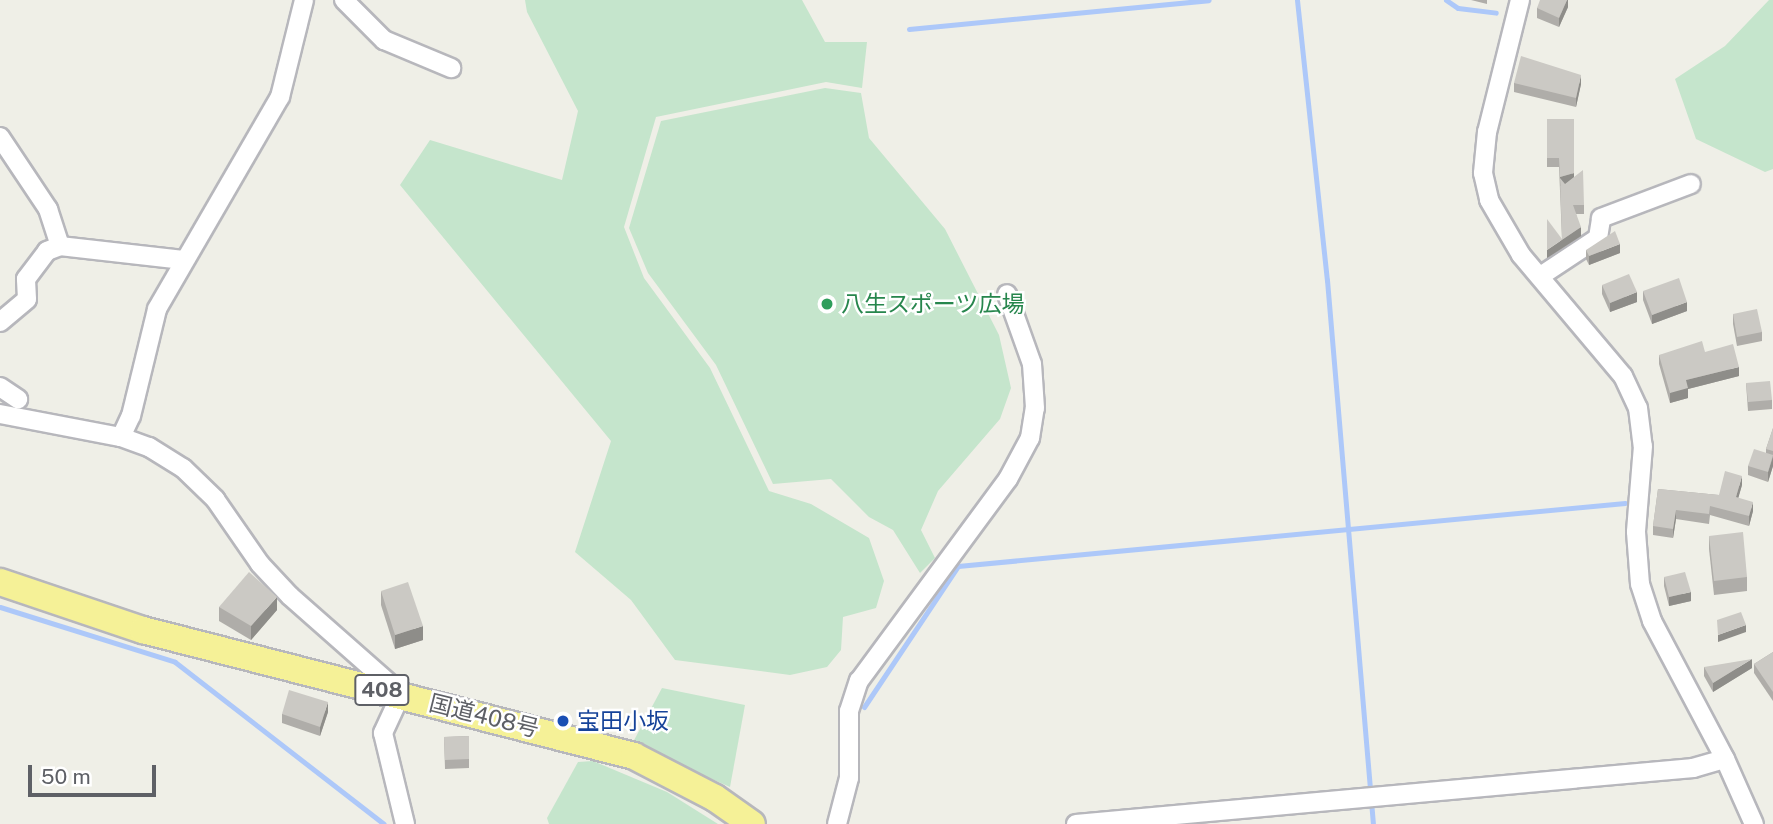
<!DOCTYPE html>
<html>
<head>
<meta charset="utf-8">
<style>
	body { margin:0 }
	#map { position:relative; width:1773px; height:824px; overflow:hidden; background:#efefe7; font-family:"Public Sans","Noto Sans JP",sans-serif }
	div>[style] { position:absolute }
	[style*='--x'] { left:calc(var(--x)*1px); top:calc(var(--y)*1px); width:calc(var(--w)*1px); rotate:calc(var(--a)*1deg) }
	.green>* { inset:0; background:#c5e5cc }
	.stream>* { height:5px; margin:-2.5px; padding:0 2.5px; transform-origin:2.5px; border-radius:2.5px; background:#adc8f9 }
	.roads { filter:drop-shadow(2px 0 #b7b7bc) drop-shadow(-2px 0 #b7b7bc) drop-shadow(0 2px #b7b7bc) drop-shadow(0 -2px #b7b7bc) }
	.minor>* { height:18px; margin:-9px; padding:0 9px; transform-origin:9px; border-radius:9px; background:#fff }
	.highway>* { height:26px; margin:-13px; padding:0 13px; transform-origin:13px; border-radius:13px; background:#f5f197 }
	.wall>* { inset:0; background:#afada9 }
	.shaded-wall>* { inset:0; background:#8e8d89 }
	.building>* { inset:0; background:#cbc9c4 }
	.dots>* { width:19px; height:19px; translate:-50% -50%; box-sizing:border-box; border:4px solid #fff; border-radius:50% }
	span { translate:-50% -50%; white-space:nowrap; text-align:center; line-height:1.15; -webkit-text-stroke:5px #fff; paint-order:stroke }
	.shield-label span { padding:2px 5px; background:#fff; border:2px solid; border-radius:5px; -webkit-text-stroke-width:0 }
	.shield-label { font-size:21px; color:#5e6066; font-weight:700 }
	.leisure-label { font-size:23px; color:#27864d }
	.left { translate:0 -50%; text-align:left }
	.street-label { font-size:23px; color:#5e6066 }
	.transit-label { font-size:23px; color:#164399 }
	.scale { position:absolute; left:28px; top:765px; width:128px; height:32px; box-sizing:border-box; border:4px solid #5e6066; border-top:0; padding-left:9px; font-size:21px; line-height:24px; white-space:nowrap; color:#5e6066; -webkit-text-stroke:5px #fff; paint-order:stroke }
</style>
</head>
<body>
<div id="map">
	<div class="green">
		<div style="clip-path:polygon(525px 0,802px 0,825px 42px,867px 42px,862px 88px,826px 82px,656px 117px,624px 227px,644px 278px,710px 368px,769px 491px,811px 504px,869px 538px,884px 581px,876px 608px,843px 617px,841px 650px,827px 667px,790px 675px,675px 660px,631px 600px,575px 552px,611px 441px,400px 185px,430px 140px,562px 180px,578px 111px,527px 12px)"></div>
		<div style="clip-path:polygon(1769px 0,1773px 0,1773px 169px,1765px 172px,1696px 139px,1675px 79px,1725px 46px)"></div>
		<div style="clip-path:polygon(825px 88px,861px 93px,869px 138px,945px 229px,999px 335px,1011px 388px,1000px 419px,938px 491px,921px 530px,935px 558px,920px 573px,893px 530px,869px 517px,831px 479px,773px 484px,716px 365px,648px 273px,629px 228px,661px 121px)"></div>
		<div style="clip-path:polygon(662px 688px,745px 705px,730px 787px,632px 744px)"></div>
		<div style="clip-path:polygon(593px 761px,667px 792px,718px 824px,549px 824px,547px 818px,578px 762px)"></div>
	</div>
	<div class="stream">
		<div style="--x:1297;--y:0;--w:282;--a:83.9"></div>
		<div style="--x:1327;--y:280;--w:546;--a:85.17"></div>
		<div style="--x:1446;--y:0;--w:14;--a:34"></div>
		<div style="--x:1458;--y:8;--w:38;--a:7"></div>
		<div style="--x:909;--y:29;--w:301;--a:-5.5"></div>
		<div style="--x:0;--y:607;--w:183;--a:17.4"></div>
		<div style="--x:175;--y:662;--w:264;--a:37.8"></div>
		<div style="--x:864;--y:707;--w:169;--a:-56.3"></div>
		<div style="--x:958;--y:566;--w:670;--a:-5.4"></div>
	</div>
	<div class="roads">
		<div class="minor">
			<div style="--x:344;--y:0;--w:57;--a:45"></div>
			<div style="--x:384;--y:40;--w:73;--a:22.7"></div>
			<div style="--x:1520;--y:0;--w:136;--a:104"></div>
			<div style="--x:1487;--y:132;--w:41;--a:95.6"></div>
			<div style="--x:1483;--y:173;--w:28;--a:77"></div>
			<div style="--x:1489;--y:200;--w:64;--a:59.8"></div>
			<div style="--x:1521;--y:255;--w:158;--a:49.9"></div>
			<div style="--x:1623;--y:376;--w:35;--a:65"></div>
			<div style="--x:1638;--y:408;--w:38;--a:83"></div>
			<div style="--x:1643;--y:446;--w:86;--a:94.7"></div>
			<div style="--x:1636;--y:532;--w:52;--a:85.6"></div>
			<div style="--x:1640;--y:584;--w:39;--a:72"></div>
			<div style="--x:1652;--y:621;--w:156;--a:62.1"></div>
			<div style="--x:1725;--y:759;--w:71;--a:66"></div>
			<div style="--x:0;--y:137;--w:87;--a:56.3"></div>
			<div style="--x:48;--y:209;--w:39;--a:72"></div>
			<div style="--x:1542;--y:275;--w:67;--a:-33.5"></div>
			<div style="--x:1598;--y:238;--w:20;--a:-81"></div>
			<div style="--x:1601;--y:218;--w:96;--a:-20.7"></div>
			<div style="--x:0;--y:322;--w:35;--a:-40"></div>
			<div style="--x:27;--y:299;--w:20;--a:-93"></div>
			<div style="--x:26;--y:279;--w:35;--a:-53"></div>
			<div style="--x:47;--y:251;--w:14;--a:-21"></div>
			<div style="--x:60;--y:246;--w:124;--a:6.5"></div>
			<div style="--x:0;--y:387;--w:22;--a:34"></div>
			<div style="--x:0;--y:414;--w:123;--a:10.8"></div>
			<div style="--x:121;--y:437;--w:30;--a:20"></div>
			<div style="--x:149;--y:447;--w:40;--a:32"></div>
			<div style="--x:183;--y:468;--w:45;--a:44.1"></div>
			<div style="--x:215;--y:499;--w:79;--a:55.3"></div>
			<div style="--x:260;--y:564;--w:44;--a:46.8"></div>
			<div style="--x:290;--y:596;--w:148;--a:41.4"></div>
			<div style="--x:401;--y:694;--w:43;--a:114.8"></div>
			<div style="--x:383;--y:733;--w:94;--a:76.4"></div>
			<div style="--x:121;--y:437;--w:23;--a:-65"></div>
			<div style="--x:131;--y:416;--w:110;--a:-76.3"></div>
			<div style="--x:157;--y:309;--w:245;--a:-59.9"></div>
			<div style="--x:280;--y:97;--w:100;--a:-76.1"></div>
			<div style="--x:837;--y:824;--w:48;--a:-75.4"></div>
			<div style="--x:849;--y:778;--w:67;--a:-90"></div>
			<div style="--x:849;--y:711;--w:32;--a:-72"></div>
			<div style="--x:859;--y:681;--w:251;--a:-53.6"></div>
			<div style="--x:1008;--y:479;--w:47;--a:-61.8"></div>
			<div style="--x:1030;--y:438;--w:30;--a:-81"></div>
			<div style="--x:1035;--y:408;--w:44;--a:-93.9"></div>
			<div style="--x:1032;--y:364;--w:74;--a:-109.7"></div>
			<div style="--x:1076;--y:824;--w:620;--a:-5.19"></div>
			<div style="--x:1693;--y:768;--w:33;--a:-16"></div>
		</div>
		<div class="highway">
			<div style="--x:0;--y:582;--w:151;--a:18.6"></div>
			<div style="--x:143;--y:630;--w:507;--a:14.39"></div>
			<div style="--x:634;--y:756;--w:91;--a:27.4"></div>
			<div style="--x:715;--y:798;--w:45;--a:35.1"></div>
		</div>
	</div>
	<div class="wall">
		<div style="clip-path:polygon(1471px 0,1487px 0,1487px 4px)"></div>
		<div style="clip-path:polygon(1568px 0,1568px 7px,1559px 27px,1537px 18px,1537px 8px)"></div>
		<div style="clip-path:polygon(1514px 83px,1581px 84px,1576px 107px,1514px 92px)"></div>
		<div style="clip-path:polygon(1547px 119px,1574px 177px,1584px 205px,1584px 214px,1576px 214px,1581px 236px,1547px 258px,1562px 239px,1559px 167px,1547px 167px)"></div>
		<div style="clip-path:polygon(1586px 250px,1620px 253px,1589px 265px,1586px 259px)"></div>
		<div style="clip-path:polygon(1602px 285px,1637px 302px,1610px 312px,1602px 294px)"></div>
		<div style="clip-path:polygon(1643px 291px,1687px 311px,1652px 324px,1643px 300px)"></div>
		<div style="clip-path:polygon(1733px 314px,1762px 332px,1762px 341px,1737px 346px,1733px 324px)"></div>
		<div style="clip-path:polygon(1705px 352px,1739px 376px,1688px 389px,1688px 398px,1670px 403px,1659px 364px,1659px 355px)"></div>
		<div style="clip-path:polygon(1746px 383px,1772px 400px,1772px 409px,1748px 411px)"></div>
		<div style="clip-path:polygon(1773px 428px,1773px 466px,1768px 482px,1748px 475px,1748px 466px,1766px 453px,1766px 449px)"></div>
		<div style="clip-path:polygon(1742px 485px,1738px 498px,1753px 511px,1749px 526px,1710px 515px,1709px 524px,1676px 519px,1673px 538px,1653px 535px,1653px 526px,1658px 489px,1719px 495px)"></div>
		<div style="clip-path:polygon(1709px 536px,1747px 577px,1747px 591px,1714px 595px,1709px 549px)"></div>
		<div style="clip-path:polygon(1664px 577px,1691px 601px,1669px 606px,1664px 586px)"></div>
		<div style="clip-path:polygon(381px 591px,423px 640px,395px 649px,381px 605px)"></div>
		<div style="clip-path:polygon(219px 607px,277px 610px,251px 640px,219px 621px)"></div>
		<div style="clip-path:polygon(1773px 652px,1773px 701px,1754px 673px,1754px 664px)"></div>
		<div style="clip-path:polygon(1704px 667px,1752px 668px,1713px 692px,1704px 676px)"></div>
		<div style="clip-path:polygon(328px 712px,320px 736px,282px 723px,282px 714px)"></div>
		<div style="clip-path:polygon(469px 736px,469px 768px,445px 769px,444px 737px)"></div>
	</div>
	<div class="shaded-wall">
		<div style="clip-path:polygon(1567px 0,1568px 0,1568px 7px,1559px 27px,1559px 18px)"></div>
		<div style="clip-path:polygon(1581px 75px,1581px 84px,1576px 107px,1576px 98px)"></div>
		<div style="clip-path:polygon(1574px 173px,1574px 183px,1560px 186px,1560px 177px)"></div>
		<div style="clip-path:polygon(1581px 227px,1581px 236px,1547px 258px,1547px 250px)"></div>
		<div style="clip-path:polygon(1620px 244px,1620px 253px,1589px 265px,1589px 256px)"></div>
		<div style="clip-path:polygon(1637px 292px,1637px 302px,1610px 312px,1610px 303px)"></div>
		<div style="clip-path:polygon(1687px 302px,1687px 311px,1652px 324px,1652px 315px)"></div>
		<div style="clip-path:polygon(1739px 367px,1739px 376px,1688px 389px,1688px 398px,1670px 403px,1670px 393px,1686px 380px)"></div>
		<div style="clip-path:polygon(1773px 457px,1773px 466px,1768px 482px,1768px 472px)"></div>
		<div style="clip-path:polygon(1742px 476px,1742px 485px,1736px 506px,1736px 497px)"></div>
		<div style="clip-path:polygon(1753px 502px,1753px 511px,1749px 526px,1749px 516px)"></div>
		<div style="clip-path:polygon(1676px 510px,1676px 519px,1673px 538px,1673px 529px)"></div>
		<div style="clip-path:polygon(1691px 592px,1691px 601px,1669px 606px,1669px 597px)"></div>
		<div style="clip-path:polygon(277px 597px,277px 610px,251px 640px,251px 626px)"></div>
		<div style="clip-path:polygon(1746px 625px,1746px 632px,1718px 642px,1718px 635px)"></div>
		<div style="clip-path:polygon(423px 626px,423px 640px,395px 649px,395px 635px)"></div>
		<div style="clip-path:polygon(1752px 659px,1752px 668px,1713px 692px,1713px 683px)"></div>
		<div style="clip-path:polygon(328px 702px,328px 712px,320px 736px,320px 727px)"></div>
	</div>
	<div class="building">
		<div style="clip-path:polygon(1540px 0,1567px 0,1559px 18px,1537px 8px)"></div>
		<div style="clip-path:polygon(1521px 56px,1581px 75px,1576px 98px,1514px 83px)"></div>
		<div style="clip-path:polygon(1547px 119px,1574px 119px,1574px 173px,1560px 177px,1559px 158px,1547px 158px)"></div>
		<div style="clip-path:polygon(1583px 170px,1584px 205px,1573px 205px,1581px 227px,1547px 250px,1547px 219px,1562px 239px,1560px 178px,1565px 184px)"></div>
		<div style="clip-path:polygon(1615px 231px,1620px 244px,1589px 256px,1586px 250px)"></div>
		<div style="clip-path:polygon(1629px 274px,1637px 292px,1610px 303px,1602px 285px)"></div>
		<div style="clip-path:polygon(1679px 278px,1687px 302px,1652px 315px,1643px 291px)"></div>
		<div style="clip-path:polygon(1757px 309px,1762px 332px,1737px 337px,1733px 314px)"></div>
		<div style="clip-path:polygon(1702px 341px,1705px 352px,1733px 344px,1739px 367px,1686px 380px,1688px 388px,1670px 393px,1659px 355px)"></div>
		<div style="clip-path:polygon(1770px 381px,1772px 400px,1748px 402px,1746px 383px)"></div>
		<div style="clip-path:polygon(1773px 428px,1773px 451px,1766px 449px)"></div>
		<div style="clip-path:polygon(1754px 449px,1773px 455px,1768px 472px,1748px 466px)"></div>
		<div style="clip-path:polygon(1725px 471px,1742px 476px,1736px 497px,1753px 502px,1749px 516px,1710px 506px,1709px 514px,1676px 510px,1673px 529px,1653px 526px,1658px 489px,1719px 495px)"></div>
		<div style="clip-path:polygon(1743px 532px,1747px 577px,1714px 581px,1709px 536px)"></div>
		<div style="clip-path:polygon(249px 572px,277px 597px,251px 626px,219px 607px)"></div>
		<div style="clip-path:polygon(1685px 572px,1691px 592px,1669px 597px,1664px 577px)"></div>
		<div style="clip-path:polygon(408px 582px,423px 626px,395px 635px,381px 591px)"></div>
		<div style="clip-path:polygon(1741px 612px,1746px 625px,1718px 635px,1717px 620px)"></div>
		<div style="clip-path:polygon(1773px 652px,1773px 692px,1754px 664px)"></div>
		<div style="clip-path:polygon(1752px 659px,1713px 683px,1704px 667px)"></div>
		<div style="clip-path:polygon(289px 690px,328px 702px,320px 727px,282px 714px)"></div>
		<div style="clip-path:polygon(469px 736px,469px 759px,445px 760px,444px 737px)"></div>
	</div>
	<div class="dots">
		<div style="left:827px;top:304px;background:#2e9e5b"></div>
		<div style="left:563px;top:721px;background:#1a4fb4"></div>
	</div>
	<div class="shield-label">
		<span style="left:382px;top:690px">408</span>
	</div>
	<div class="leisure-label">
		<span class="left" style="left:841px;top:304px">八生スポーツ広場</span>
	</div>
	<div class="street-label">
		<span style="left:484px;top:716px;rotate:14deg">国道408号</span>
	</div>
	<div class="transit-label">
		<span class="left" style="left:577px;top:721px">宝田小坂</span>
	</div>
	<div class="scale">50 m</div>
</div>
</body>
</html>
